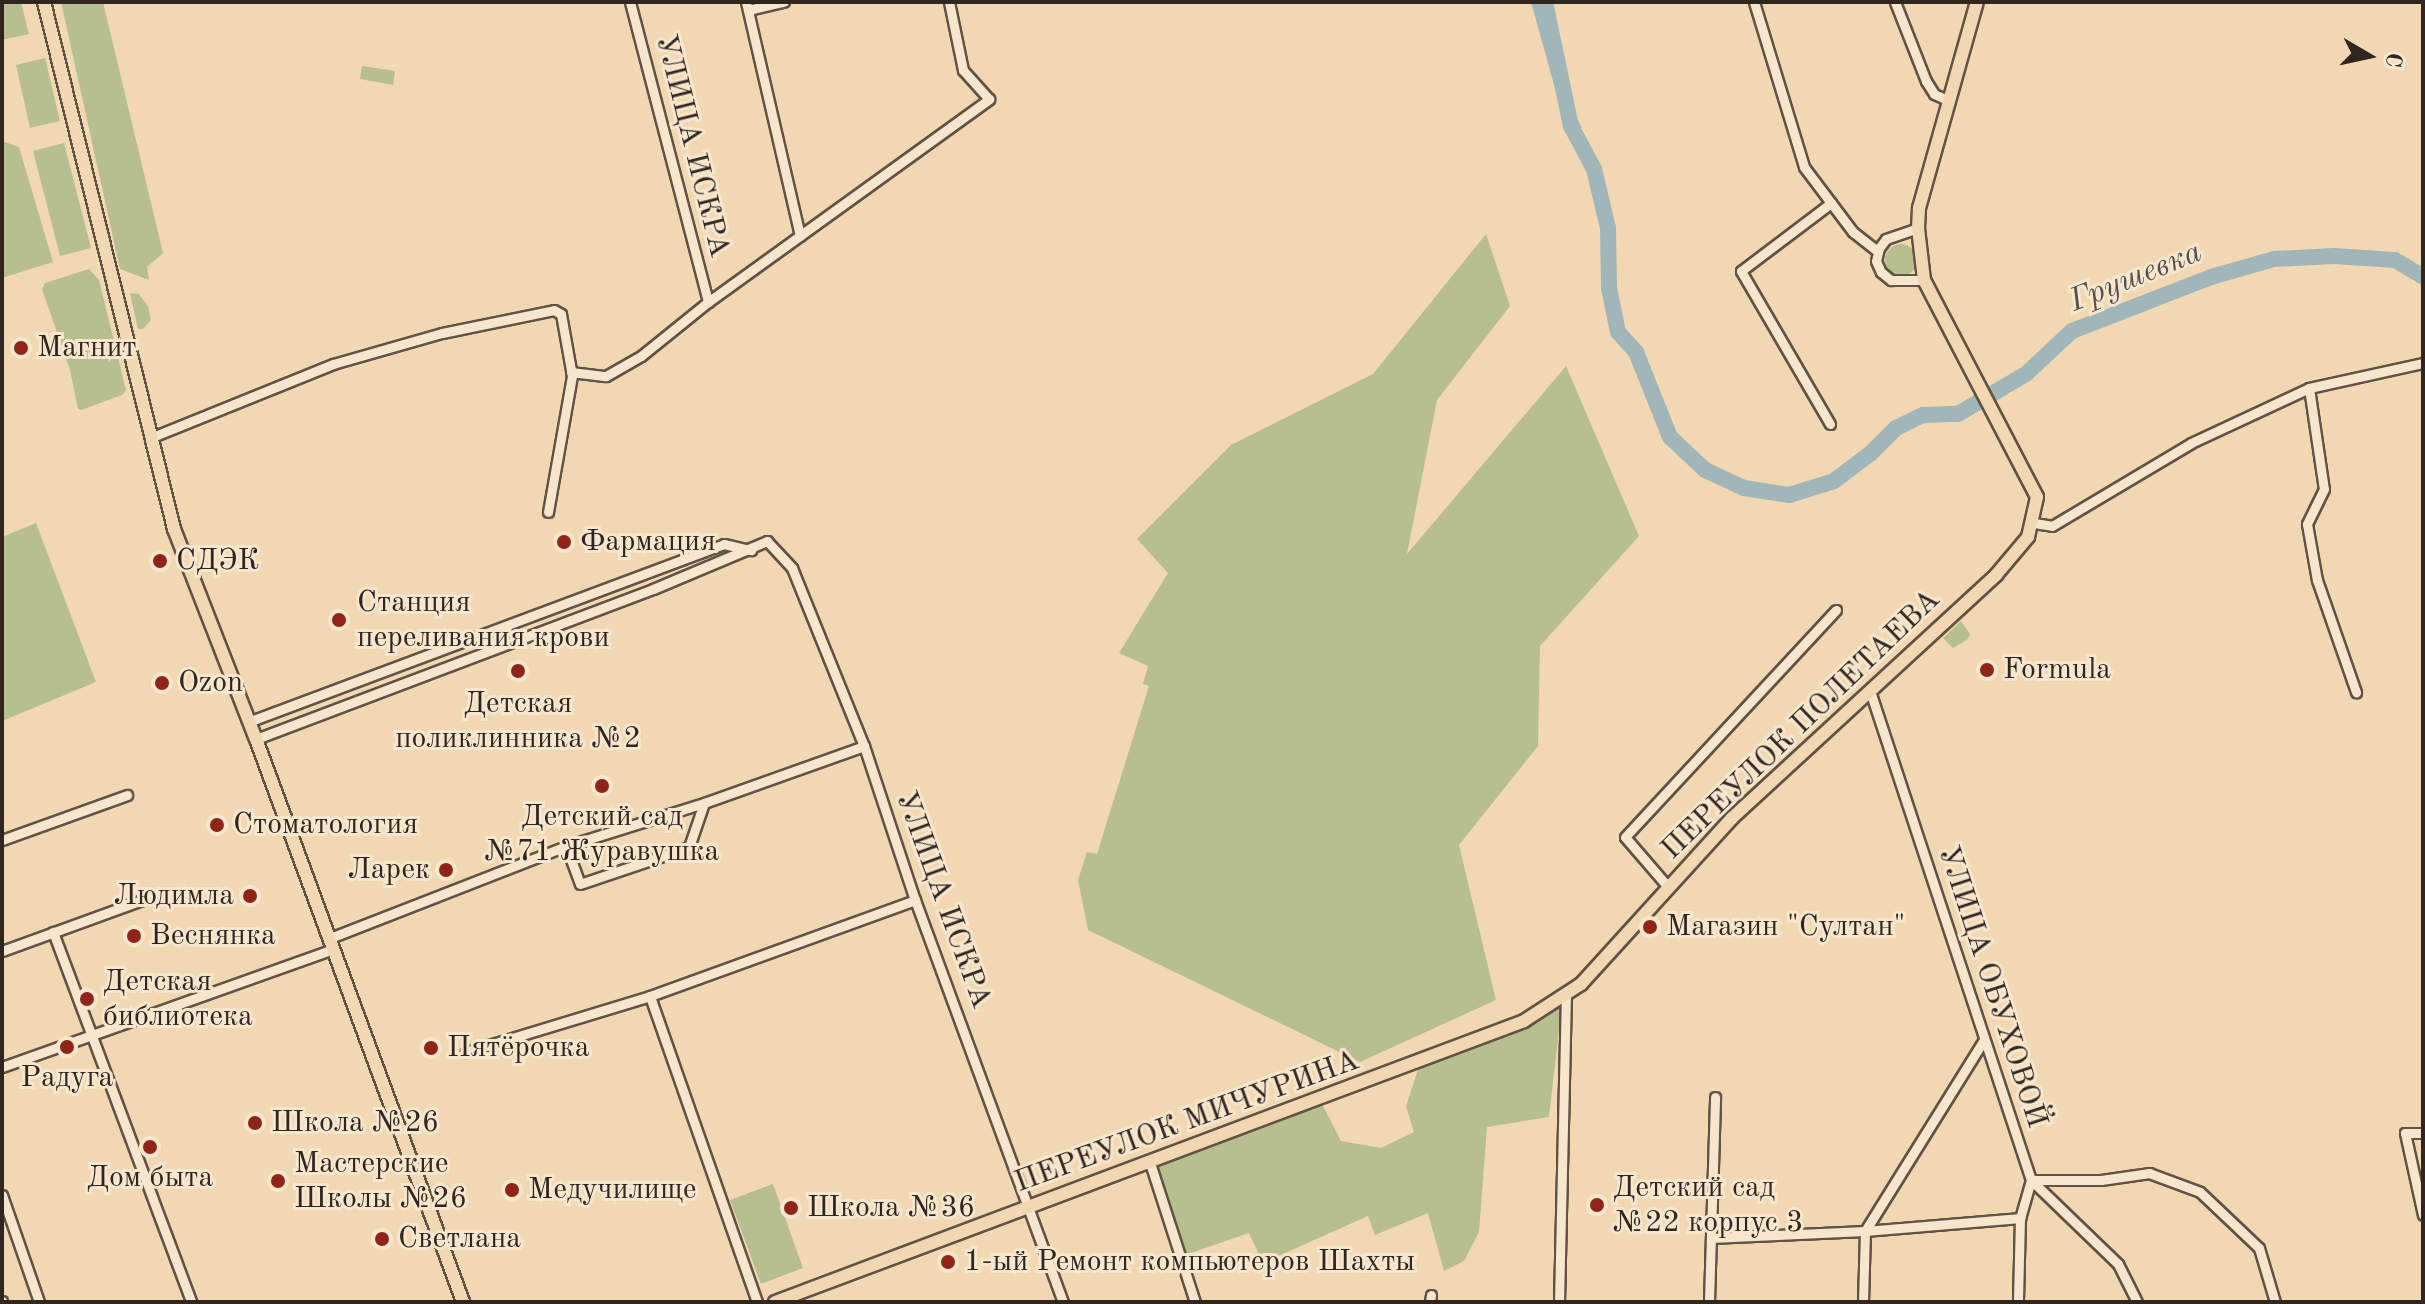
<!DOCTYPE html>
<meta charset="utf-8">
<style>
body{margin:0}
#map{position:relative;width:2425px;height:1304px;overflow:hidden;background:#f1d8b2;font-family:"Old Standard TT",serif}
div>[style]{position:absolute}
.green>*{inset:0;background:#b8bf8e}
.round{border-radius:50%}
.water>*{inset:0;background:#a1b6b8}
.river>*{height:16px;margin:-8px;padding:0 8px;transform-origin:8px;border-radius:8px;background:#a1b6b8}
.roads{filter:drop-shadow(2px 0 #615244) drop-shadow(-2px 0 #615244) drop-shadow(0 2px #615244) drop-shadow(0 -2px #615244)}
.minor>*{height:9px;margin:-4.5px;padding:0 4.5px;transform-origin:4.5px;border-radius:4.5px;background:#f6e6cd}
.major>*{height:12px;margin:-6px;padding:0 6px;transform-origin:6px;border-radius:6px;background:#f1d8b2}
.dots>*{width:22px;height:22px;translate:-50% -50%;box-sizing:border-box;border:4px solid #f6e6cd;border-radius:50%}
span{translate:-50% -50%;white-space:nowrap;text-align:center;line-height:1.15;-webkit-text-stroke:6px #f6e6cd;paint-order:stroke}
.street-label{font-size:30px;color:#312520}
.poi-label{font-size:30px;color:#312520}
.left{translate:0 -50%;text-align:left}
.right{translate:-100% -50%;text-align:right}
.water-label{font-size:32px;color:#53504e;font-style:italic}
.frame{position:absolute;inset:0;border:4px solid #312520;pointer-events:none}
.north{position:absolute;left:2329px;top:16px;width:80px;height:80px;-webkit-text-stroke:6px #f6e6cd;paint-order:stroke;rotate:99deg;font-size:22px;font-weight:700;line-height:32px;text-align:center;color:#312520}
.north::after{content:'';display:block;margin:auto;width:28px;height:36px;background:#312520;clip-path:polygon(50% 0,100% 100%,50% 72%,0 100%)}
</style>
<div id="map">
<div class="green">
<div style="clip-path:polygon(2px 2px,21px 2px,29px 34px,2px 40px)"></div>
<div style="clip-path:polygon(61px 2px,103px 2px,163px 253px,147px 267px,149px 280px,120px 269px)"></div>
<div style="clip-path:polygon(45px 58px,60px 121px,30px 128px,16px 65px)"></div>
<div style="clip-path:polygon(362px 66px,395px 71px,393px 85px,360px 79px)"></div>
<div style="clip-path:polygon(2px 141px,19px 147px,53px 262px,2px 278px)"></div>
<div style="clip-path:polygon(64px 143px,91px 248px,60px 256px,33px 151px)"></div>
<div style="clip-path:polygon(1486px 234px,1510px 306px,1437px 400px,1407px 554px,1566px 366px,1639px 536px,1540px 646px,1538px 746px,1459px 845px,1496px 1000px,1360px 1062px,1088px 930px,1078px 880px,1087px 852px,1097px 854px,1149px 686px,1143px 684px,1148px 666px,1119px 653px,1168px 573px,1137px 539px,1231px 445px,1373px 374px)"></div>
<div class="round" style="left:1885px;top:244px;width:32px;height:32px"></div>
<div style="clip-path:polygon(89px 269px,99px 280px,126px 390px,122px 395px,81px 410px,78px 409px,70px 370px,42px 289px,45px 283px)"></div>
<div style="clip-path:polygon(130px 293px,139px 294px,148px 306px,151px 320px,143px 329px,138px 329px)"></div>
<div style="clip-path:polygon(36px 523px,96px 682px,2px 721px,2px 537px)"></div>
<div style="clip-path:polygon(1961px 621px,1970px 634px,1968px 639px,1953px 648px,1943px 638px)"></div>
<div style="clip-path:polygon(1562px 1004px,1549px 1117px,1487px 1127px,1479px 1232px,1464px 1261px,1444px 1271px,1428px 1213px,1375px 1235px,1368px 1216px,1263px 1263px,1249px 1233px,1185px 1255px,1154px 1165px,1322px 1104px,1341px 1141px,1381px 1148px,1414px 1132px,1406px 1106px,1419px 1067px,1529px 1023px)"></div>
<div style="clip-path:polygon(773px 1184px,803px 1268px,761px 1284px,730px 1200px)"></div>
</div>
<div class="water">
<div style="clip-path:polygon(1531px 2px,1545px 2px,1564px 94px,1582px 128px,1571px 126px,1558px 99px)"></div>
</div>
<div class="river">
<div style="left:1545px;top:2px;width:127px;rotate:78.2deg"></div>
<div style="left:1571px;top:126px;width:49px;rotate:61.9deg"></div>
<div style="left:1594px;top:169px;width:61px;rotate:76.7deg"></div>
<div style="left:1608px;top:228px;width:60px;rotate:89deg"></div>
<div style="left:1609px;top:288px;width:45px;rotate:78.4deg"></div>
<div style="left:1618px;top:332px;width:27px;rotate:48deg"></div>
<div style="left:1636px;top:352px;width:92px;rotate:68.2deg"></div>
<div style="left:1670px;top:437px;width:48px;rotate:43.3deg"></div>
<div style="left:1705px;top:470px;width:43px;rotate:24.8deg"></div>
<div style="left:1744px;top:488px;width:46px;rotate:8.8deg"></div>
<div style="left:1789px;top:495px;width:47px;rotate:-17.3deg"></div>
<div style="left:1834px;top:481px;width:46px;rotate:-37.1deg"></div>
<div style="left:1871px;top:453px;width:35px;rotate:-45deg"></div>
<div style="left:1896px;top:428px;width:30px;rotate:-26deg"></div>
<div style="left:1923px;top:415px;width:35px;rotate:-2deg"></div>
<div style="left:1958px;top:414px;width:79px;rotate:-30.5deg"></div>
<div style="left:2026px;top:374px;width:63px;rotate:-43.1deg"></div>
<div style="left:2072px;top:331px;width:149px;rotate:-21.2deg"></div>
<div style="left:2211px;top:277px;width:66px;rotate:-15.9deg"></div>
<div style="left:2274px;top:259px;width:60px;rotate:-2.9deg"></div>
<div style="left:2334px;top:256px;width:61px;rotate:3.8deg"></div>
<div style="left:2395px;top:260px;width:33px;rotate:31deg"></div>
</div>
<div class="roads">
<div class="minor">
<div style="left:630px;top:2px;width:310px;rotate:75.4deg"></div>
<div style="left:746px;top:2px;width:240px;rotate:77deg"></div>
<div style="left:1754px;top:2px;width:172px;rotate:73.1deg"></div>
<div style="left:1804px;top:167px;width:81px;rotate:53deg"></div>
<div style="left:1853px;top:232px;width:31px;rotate:38deg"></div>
<div style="left:1895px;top:2px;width:85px;rotate:68.6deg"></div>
<div style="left:1926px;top:81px;width:15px;rotate:58deg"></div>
<div style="left:1934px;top:94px;width:17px;rotate:24deg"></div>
<div style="left:748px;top:10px;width:37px;rotate:-13deg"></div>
<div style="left:1918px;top:228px;width:34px;rotate:161deg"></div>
<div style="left:1886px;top:239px;width:11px;rotate:128deg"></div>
<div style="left:1879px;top:248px;width:13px;rotate:103deg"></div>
<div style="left:1876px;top:261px;width:12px;rotate:66deg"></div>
<div style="left:1881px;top:272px;width:13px;rotate:39deg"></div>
<div style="left:1891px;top:280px;width:33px"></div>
<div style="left:571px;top:372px;width:35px;rotate:7deg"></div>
<div style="left:606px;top:376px;width:40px;rotate:-29.7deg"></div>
<div style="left:641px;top:356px;width:86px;rotate:-38.9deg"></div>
<div style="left:708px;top:302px;width:347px;rotate:-35.8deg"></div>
<div style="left:989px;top:99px;width:39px;rotate:-132deg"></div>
<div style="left:963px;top:70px;width:69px;rotate:-101.6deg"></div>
<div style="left:2309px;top:388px;width:102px;rotate:81.6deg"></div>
<div style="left:2324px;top:489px;width:39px;rotate:116deg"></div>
<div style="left:2307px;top:524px;width:57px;rotate:79.9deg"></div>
<div style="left:2317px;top:580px;width:119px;rotate:70.8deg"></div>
<div style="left:1830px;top:424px;width:177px;rotate:-120.2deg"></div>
<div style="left:1741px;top:271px;width:113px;rotate:-37.1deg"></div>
<div style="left:150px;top:438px;width:197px;rotate:-22deg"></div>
<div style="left:333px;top:364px;width:113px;rotate:-15.9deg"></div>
<div style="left:442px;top:333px;width:114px;rotate:-11.6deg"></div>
<div style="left:554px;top:310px;width:8px;rotate:30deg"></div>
<div style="left:561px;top:314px;width:63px;rotate:79.9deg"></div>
<div style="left:572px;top:376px;width:138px;rotate:100deg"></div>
<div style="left:2034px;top:523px;width:18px;rotate:9deg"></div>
<div style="left:2052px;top:526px;width:162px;rotate:-30.8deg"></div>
<div style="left:2191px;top:443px;width:130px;rotate:-25deg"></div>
<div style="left:2309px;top:388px;width:117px;rotate:-12.4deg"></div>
<div style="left:1870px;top:691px;width:515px;rotate:71.78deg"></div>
<div style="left:2031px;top:1180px;width:40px;rotate:106deg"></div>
<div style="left:2020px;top:1218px;width:84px;rotate:91.4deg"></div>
<div style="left:248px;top:722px;width:508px;rotate:-20.5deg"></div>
<div style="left:724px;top:544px;width:28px;rotate:13deg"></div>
<div style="left:256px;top:739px;width:424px;rotate:-20.7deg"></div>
<div style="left:653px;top:589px;width:124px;rotate:-22.8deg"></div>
<div style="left:767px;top:541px;width:37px;rotate:47deg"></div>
<div style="left:792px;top:568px;width:192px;rotate:68deg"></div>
<div style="left:864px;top:746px;width:162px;rotate:71.7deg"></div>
<div style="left:915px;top:900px;width:428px;rotate:69.8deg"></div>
<div style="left:2px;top:840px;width:133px;rotate:-19.8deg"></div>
<div style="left:566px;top:846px;width:145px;rotate:-17.3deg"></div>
<div style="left:1669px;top:888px;width:67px;rotate:-130.8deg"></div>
<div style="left:1625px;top:837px;width:310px;rotate:-47.1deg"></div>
<div style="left:53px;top:932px;width:395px;rotate:69.5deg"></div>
<div style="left:330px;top:938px;width:253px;rotate:-21.3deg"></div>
<div style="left:566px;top:846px;width:40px;rotate:69.8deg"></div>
<div style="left:580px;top:884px;width:115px;rotate:-18.7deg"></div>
<div style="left:689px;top:847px;width:46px;rotate:-71.2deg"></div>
<div style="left:704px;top:803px;width:170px;rotate:-19.6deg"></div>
<div style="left:2px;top:951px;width:158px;rotate:-20deg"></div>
<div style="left:466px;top:1052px;width:192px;rotate:-16.9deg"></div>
<div style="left:2px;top:1067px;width:351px;rotate:-19.6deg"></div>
<div style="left:2423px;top:1133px;width:18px;rotate:180deg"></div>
<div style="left:2405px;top:1133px;width:84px;rotate:77.6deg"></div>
<div style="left:1150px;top:1163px;width:146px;rotate:72.1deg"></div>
<div style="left:2031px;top:1180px;width:70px"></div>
<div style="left:2101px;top:1180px;width:49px;rotate:-8.3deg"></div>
<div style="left:2149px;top:1173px;width:54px;rotate:20.4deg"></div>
<div style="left:2200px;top:1192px;width:81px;rotate:43.5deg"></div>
<div style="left:2259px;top:1248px;width:56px;rotate:73.5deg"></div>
<div style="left:2031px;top:1180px;width:121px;rotate:44deg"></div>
<div style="left:2118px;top:1264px;width:42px;rotate:63.4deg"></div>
<div style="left:2px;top:1195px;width:113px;rotate:70.9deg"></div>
<div style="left:1711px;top:1238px;width:154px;rotate:-2.6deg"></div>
<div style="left:1865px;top:1231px;width:156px;rotate:-4.8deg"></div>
<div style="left:2px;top:1301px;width:1px;rotate:90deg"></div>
<div style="left:757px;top:1302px;width:324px;rotate:-109.3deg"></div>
<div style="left:650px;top:996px;width:282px;rotate:-19.9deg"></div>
<div style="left:1430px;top:1302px;width:7px;rotate:-82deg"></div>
<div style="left:1559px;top:1302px;width:307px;rotate:-88.7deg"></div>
<div style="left:1709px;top:1302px;width:205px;rotate:-88.3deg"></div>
<div style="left:1863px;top:1302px;width:71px;rotate:-88.4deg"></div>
<div style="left:1865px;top:1231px;width:225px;rotate:-58.1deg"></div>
</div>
<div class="major">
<div style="left:44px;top:2px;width:543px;rotate:76.14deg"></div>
<div style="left:174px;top:529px;width:225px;rotate:68.7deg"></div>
<div style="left:256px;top:739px;width:600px;rotate:69.81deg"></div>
<div style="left:775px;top:1302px;width:800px;rotate:-20.56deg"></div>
<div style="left:1524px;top:1021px;width:68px;rotate:-33deg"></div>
<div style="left:1581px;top:984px;width:224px;rotate:-47.7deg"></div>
<div style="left:1732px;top:818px;width:359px;rotate:-42.6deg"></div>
<div style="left:1996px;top:575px;width:50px;rotate:-49.9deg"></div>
<div style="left:2028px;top:537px;width:41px;rotate:-77.3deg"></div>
<div style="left:2037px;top:497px;width:245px;rotate:-117.5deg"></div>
<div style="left:1924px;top:280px;width:52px;rotate:-96.6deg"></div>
<div style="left:1918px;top:228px;width:20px;rotate:-87deg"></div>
<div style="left:1919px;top:208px;width:214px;rotate:-74.3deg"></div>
</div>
</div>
<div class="dots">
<div style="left:21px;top:348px;background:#8f2418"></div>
<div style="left:564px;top:542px;background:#8f2418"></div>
<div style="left:160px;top:561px;background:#8f2418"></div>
<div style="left:339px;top:620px;background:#8f2418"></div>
<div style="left:1987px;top:670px;background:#8f2418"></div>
<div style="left:518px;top:671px;background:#8f2418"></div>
<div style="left:162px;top:683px;background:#8f2418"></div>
<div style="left:602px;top:786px;background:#8f2418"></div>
<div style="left:217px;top:825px;background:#8f2418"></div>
<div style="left:446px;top:870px;background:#8f2418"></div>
<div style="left:250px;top:896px;background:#8f2418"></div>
<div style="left:1650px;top:927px;background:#8f2418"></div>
<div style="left:134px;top:936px;background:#8f2418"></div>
<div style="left:87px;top:999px;background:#8f2418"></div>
<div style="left:67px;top:1047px;background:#8f2418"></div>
<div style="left:431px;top:1048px;background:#8f2418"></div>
<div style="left:255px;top:1123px;background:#8f2418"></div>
<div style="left:150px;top:1147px;background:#8f2418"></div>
<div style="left:278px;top:1181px;background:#8f2418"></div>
<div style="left:512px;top:1190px;background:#8f2418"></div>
<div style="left:1597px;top:1205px;background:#8f2418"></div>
<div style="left:791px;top:1208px;background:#8f2418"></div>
<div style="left:382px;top:1239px;background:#8f2418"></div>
<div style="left:948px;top:1262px;background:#8f2418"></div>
</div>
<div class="street-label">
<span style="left:692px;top:146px;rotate:76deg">УЛИЦА ИСКРА</span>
<span style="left:1801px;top:725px;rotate:-44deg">ПЕРЕУЛОК ПОЛЕТАЕВА</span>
<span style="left:943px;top:900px;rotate:70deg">УЛИЦА ИСКРА</span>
<span style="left:1992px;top:987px;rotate:72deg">УЛИЦА ОБУХОВОЙ</span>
<span style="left:1187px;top:1122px;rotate:-20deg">ПЕРЕУЛОК МИЧУРИНА</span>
</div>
<div class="poi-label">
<span class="left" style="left:37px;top:348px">Магнит</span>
<span class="left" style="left:580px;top:542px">Фармация</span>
<span class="left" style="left:176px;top:561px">СДЭК</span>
<span class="left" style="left:357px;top:620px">Станция<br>переливания крови</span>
<span class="left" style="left:2003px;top:670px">Formula</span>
<span class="left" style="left:178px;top:683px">Ozon</span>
<span style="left:518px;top:721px">Детская<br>поликлинника №2</span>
<span style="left:602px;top:834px">Детский сад<br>№71 Журавушка</span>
<span class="left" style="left:233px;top:825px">Стоматология</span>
<span class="right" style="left:430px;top:870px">Ларек</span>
<span class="right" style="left:234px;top:896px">Людимла</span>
<span class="left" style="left:1666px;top:927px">Магазин "Султан"</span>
<span class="left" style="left:150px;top:936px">Веснянка</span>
<span class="left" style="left:103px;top:999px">Детская<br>библиотека</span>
<span class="left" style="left:447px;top:1048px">Пятёрочка</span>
<span style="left:67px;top:1078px">Радуга</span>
<span class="left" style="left:271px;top:1123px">Школа №26</span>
<span class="left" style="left:294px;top:1181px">Мастерские<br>Школы №26</span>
<span style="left:150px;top:1178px">Дом быта</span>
<span class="left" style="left:1613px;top:1205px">Детский сад<br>№22 корпус 3</span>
<span class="left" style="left:528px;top:1190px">Медучилище</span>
<span class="left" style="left:807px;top:1208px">Школа №36</span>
<span class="left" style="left:398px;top:1239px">Светлана</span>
<span class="left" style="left:964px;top:1262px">1-ый Ремонт компьютеров Шахты</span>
</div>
<div class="water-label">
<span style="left:2136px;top:278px;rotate:-22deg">Грушевка</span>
</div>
<div class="frame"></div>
<div class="north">С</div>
</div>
